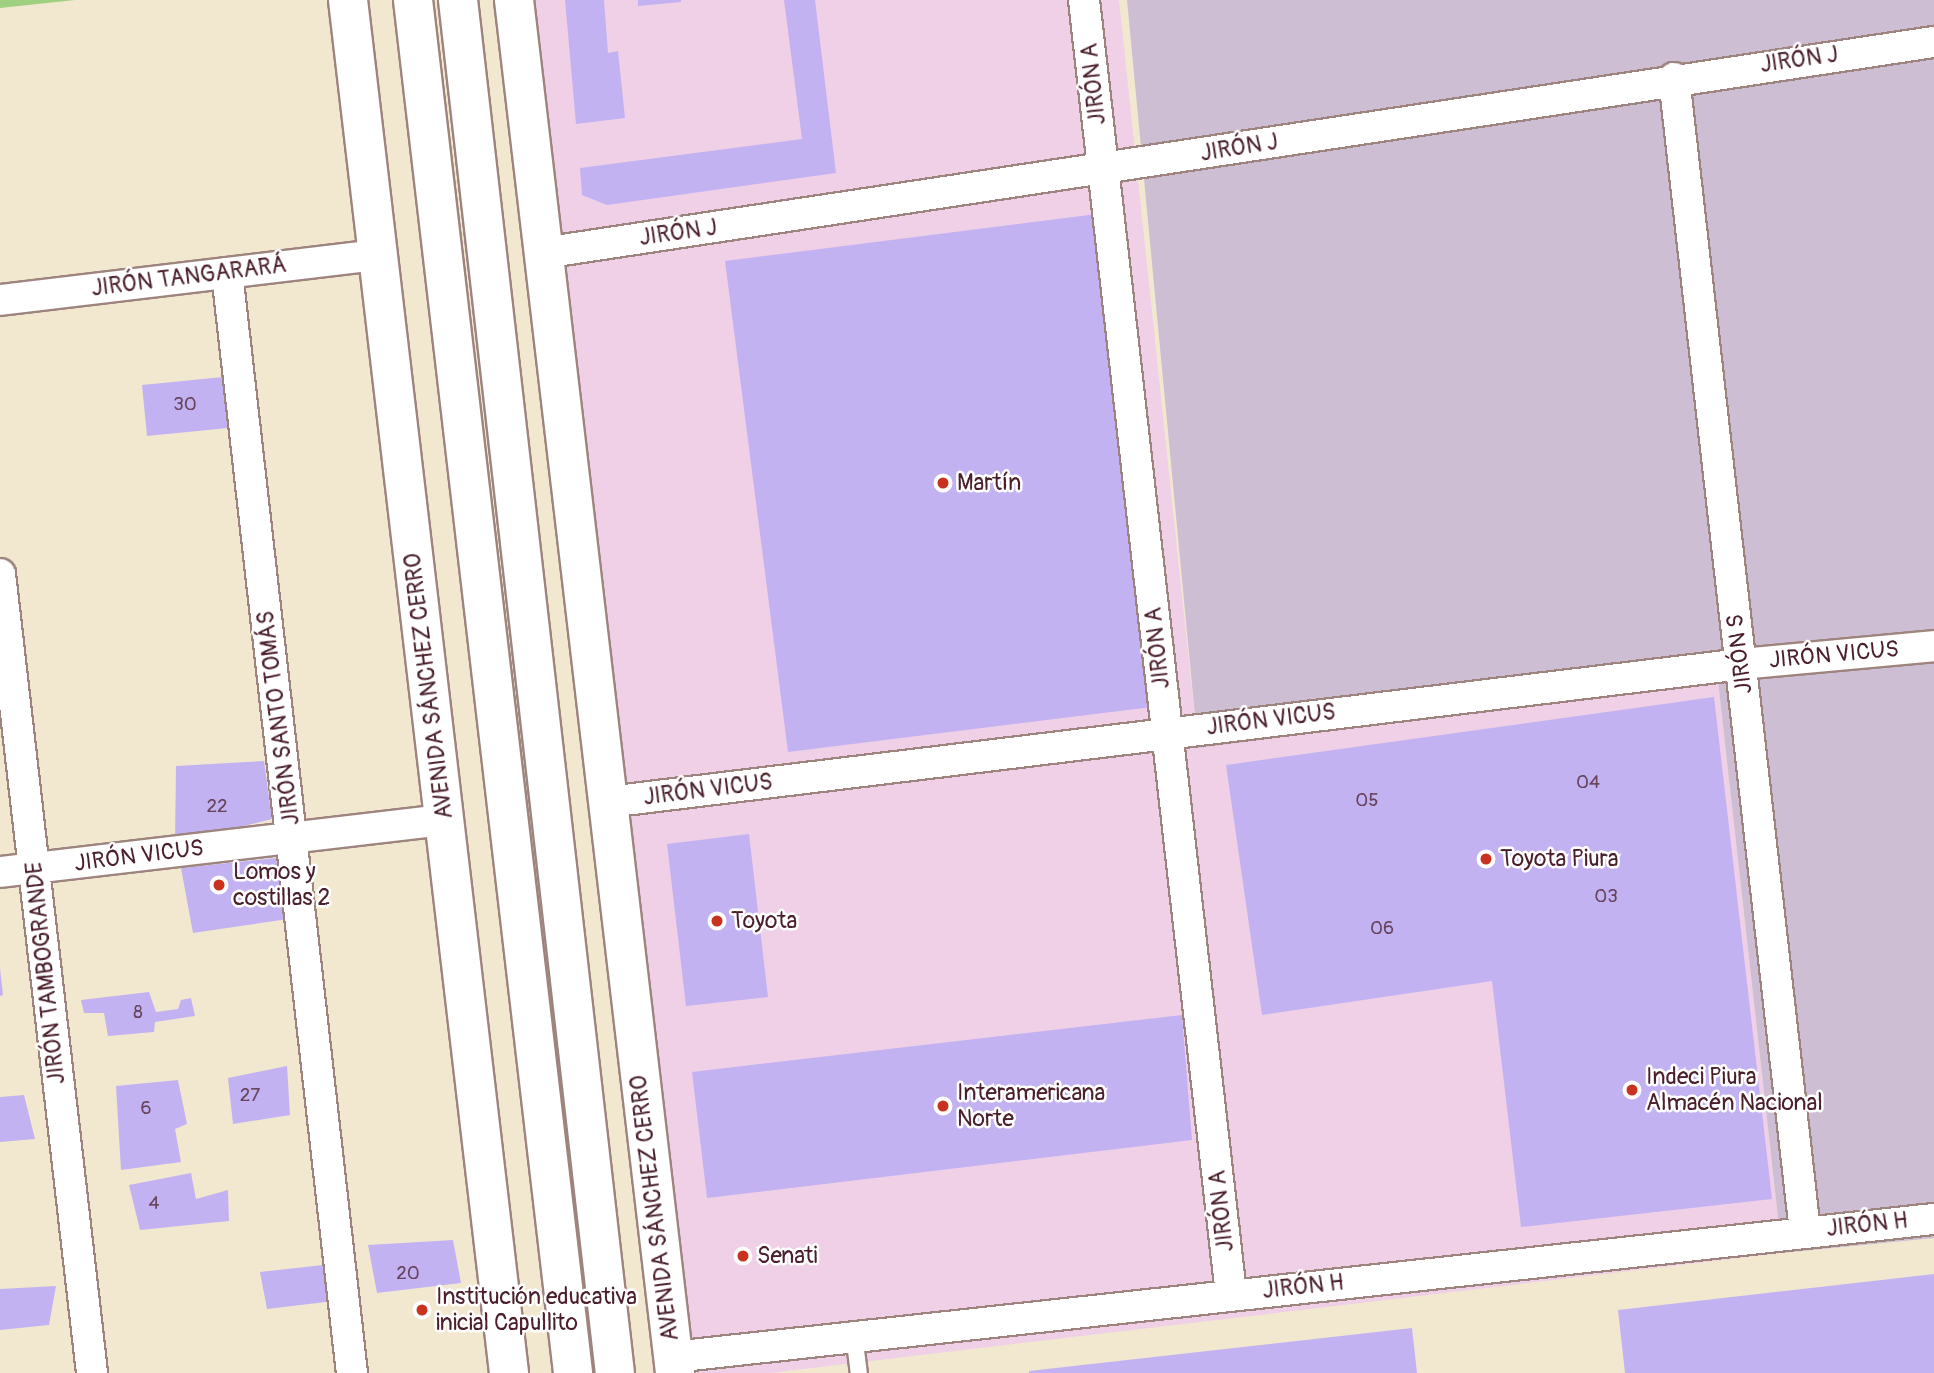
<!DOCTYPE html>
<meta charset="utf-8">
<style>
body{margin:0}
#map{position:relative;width:1934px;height:1373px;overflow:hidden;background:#f2e8d0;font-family:Pangolin,sans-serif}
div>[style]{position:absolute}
.built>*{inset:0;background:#efd0e7}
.industrial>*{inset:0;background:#cdbed3}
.green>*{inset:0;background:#9fd080}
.building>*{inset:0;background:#c3b2f2}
.roads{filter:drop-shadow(2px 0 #9e847e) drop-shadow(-2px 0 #9e847e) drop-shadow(0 2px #9e847e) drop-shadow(0 -2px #9e847e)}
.service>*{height:16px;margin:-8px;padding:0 8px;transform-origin:8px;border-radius:8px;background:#fff}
.minor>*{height:30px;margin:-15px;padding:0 15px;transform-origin:15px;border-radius:15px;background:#fff}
.secondary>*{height:38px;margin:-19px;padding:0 19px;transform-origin:19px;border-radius:19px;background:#fff}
.primary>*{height:38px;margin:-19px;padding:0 19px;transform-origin:19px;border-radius:19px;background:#fff}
.dots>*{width:19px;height:19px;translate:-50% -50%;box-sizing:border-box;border:4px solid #fff;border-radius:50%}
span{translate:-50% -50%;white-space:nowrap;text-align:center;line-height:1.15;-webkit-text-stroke:5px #fff;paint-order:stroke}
.number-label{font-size:19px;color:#68445d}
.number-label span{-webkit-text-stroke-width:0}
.street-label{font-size:23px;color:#4a1f2b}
.poi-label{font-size:23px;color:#4a1f2b}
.left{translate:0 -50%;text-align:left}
</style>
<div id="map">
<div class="built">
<div style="clip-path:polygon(531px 0,1119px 0,1198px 747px,1718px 681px,1782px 1253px,770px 1373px,686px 1373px)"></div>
</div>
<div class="industrial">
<div style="clip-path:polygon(1127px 0,1934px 0,1934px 1238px,1782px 1253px,1718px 681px,1198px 748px)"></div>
</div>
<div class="green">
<div style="clip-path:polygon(0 0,75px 0,0 8px)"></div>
</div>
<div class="building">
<div style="clip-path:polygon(565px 0,604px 0,608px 53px,618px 51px,625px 118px,576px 124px)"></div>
<div style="clip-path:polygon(638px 0,681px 0,681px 2px,638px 6px)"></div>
<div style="clip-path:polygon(784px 0,815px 0,836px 173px,607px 205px,582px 195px,580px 168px,802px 139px)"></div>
<div style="clip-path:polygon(1097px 214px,1160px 706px,788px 752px,725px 261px)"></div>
<div style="clip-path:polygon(223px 377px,228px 428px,147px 436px,142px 385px)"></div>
<div style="clip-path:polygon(1714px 697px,1772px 1199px,1521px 1227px,1492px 981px,1262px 1015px,1226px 765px)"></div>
<div style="clip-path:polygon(264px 761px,272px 819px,175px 843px,176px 766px)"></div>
<div style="clip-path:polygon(749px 834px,768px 997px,686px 1006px,667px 844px)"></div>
<div style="clip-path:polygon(276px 858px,288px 919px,193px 933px,181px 868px)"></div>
<div style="clip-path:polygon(0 968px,3px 995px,0 996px)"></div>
<div style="clip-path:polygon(149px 992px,156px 1012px,178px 1009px,181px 1000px,191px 998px,195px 1016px,155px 1022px,154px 1032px,108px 1036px,104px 1013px,84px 1013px,81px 1000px)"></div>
<div style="clip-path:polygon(1182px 1015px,1192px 1140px,707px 1198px,692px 1072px)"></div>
<div style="clip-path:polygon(287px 1066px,290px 1115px,233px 1124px,228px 1078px)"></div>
<div style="clip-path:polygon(178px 1080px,187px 1124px,175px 1129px,181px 1162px,121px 1170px,116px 1086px)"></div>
<div style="clip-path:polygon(24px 1095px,35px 1139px,0 1142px,0 1097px)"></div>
<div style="clip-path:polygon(191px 1173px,196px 1199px,228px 1190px,229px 1221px,140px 1230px,129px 1185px)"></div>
<div style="clip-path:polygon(453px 1240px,461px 1283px,377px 1293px,368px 1245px)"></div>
<div style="clip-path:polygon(323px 1265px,334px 1301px,267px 1309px,260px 1272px)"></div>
<div style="clip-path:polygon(1934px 1274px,1934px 1373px,1625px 1373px,1618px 1310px)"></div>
<div style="clip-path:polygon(56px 1286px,49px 1325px,0 1330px,0 1289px)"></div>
<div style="clip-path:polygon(1412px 1328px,1417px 1373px,1029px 1373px,1029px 1371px)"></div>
</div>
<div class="roads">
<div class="service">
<div style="left:854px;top:1334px;width:39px;rotate:83deg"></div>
</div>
<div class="minor">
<div style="left:1084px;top:0;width:1303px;rotate:83.52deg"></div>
<div style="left:1674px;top:78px;width:1160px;rotate:83.52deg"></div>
<div style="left:543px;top:253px;width:1407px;rotate:-8.63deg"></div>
<div style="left:227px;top:273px;width:1107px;rotate:83.52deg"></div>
<div style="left:0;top:300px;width:380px;rotate:-6.8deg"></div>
<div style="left:0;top:574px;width:804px;rotate:83.43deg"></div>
<div style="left:608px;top:802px;width:1141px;rotate:-6.94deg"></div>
<div style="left:1741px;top:664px;width:194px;rotate:-5.3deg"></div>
<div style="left:0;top:872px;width:448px;rotate:-6.7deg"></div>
<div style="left:673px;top:1357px;width:1269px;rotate:-6.25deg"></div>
</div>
<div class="secondary">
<div style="left:348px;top:0;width:1382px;rotate:83.31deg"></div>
<div style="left:514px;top:0;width:1382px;rotate:83.31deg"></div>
</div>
<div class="primary">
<div style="left:413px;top:0;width:1382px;rotate:83.35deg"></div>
<div style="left:458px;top:0;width:1382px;rotate:83.48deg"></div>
</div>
</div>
<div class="dots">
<div style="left:943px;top:483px;background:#c8321e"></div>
<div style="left:1486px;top:859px;background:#c8321e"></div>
<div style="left:219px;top:885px;background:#c8321e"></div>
<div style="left:717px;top:921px;background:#c8321e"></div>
<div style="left:1632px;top:1090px;background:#c8321e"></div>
<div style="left:943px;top:1106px;background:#c8321e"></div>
<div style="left:743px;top:1256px;background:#c8321e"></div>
<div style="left:422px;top:1310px;background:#c8321e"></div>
</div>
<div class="number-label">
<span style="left:185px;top:405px">30</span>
<span style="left:1588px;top:783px">04</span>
<span style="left:1367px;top:801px">05</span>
<span style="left:217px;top:807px">22</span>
<span style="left:1606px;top:897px">03</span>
<span style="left:1382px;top:929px">06</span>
<span style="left:138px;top:1013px">8</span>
<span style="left:250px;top:1096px">27</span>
<span style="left:146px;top:1109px">6</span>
<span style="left:154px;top:1204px">4</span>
<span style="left:408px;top:1274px">20</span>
</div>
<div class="street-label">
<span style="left:1799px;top:60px;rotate:-8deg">JIRÓN J</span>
<span style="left:1094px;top:84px;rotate:-96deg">JIRÓN A</span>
<span style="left:1239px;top:148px;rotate:-9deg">JIRÓN J</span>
<span style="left:678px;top:233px;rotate:-8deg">JIRÓN J</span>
<span style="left:189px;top:277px;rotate:-7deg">JIRÓN TANGARARÁ</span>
<span style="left:1158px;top:648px;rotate:-96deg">JIRÓN A</span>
<span style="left:1740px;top:654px;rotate:-97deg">JIRÓN S</span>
<span style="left:1834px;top:655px;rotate:-5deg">JIRÓN VICUS</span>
<span style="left:429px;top:686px;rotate:-97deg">AVENIDA SÁNCHEZ CERRO</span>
<span style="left:279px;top:718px;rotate:-97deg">JIRÓN SANTO TOMÁS</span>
<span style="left:1271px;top:720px;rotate:-7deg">JIRÓN VICUS</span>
<span style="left:708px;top:790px;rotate:-7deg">JIRÓN VICUS</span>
<span style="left:139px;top:856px;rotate:-7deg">JIRÓN VICUS</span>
<span style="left:46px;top:973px;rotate:-96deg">JIRÓN TAMBOGRANDE</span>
<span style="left:655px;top:1208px;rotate:-97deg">AVENIDA SÁNCHEZ CERRO</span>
<span style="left:1222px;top:1211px;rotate:-96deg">JIRÓN A</span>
<span style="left:1867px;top:1225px;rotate:-6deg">JIRÓN H</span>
<span style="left:1303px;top:1287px;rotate:-6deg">JIRÓN H</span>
</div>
<div class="poi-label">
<span class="left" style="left:957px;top:483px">Martín</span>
<span class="left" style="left:1500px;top:859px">Toyota Piura</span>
<span class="left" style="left:233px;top:885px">Lomos y<br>costillas 2</span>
<span class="left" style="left:731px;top:921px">Toyota</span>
<span class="left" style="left:1646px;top:1090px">Indeci Piura<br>Almacén Nacional</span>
<span class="left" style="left:957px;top:1106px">Interamericana<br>Norte</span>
<span class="left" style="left:757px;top:1256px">Senati</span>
<span class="left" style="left:436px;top:1310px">Institución educativa<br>inicial Capullito</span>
</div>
</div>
